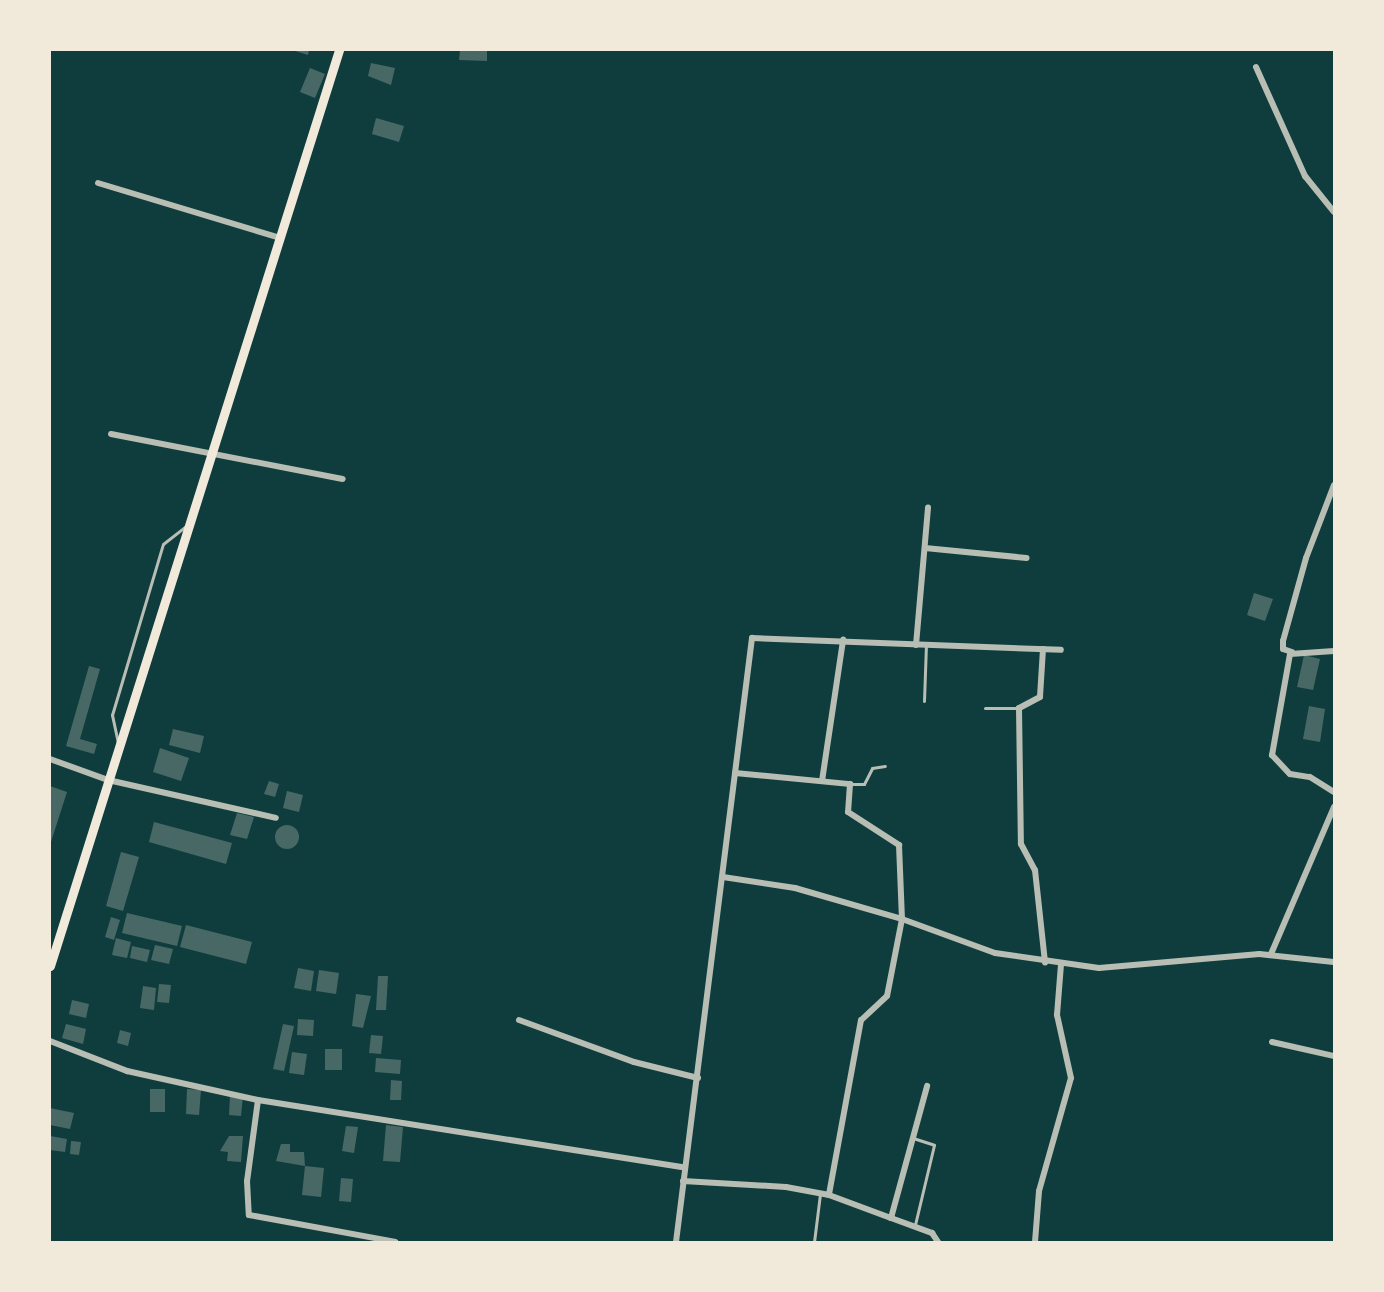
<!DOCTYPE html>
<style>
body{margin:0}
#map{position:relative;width:1384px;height:1292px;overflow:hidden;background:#0f3d3e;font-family:Inter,sans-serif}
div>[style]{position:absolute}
.building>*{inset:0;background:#486865}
.round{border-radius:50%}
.service>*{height:3px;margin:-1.5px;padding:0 1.5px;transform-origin:1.5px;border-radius:1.5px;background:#b8beb3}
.minor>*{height:6px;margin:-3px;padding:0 3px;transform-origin:3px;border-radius:3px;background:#b8beb3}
.secondary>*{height:9px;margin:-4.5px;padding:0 4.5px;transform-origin:4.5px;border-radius:4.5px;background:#f1e9da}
span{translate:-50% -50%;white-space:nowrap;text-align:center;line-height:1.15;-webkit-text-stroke:4.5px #f1e9da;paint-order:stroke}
.frame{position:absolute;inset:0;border:51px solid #f1e9da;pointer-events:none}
</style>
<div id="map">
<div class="building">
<div style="clip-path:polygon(292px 50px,309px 50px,308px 55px)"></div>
<div style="clip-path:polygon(460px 50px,487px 50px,487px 61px,459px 60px)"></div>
<div style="clip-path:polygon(371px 63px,395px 68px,391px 85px,368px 76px)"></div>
<div style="clip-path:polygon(310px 68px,325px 74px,315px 98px,300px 92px)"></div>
<div style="clip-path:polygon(376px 118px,404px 126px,399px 142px,372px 134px)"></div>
<div style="clip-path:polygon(1254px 593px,1273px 599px,1265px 621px,1247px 615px)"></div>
<div style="clip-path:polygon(1304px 655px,1320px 659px,1313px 690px,1297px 687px)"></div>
<div style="clip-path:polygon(89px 666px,100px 669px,80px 739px,97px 744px,94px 754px,66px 746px)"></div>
<div style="clip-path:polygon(1309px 706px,1325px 709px,1320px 742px,1303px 739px)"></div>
<div style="clip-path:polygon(173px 729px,204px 736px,200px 753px,169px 745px)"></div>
<div style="clip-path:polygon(160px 748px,189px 758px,181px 781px,153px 772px)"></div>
<div style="clip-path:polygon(269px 781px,279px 784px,275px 797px,264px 794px)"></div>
<div style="clip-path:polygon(50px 786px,67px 792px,50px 845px)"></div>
<div style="clip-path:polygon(287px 791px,303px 795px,299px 812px,283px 808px)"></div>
<div style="clip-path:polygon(237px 813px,254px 817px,247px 839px,230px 835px)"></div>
<div style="clip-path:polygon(154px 822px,232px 843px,226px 864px,149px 842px)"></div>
<div class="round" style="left:275px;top:825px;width:24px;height:24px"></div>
<div style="clip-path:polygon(121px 852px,139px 857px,123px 911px,106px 906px)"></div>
<div style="clip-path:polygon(127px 913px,182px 926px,177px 946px,122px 933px)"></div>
<div style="clip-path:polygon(111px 917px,120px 920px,114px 940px,105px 937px)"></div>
<div style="clip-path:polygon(186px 925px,252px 942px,246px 964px,180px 947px)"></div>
<div style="clip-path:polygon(116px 938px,131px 942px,127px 958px,112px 955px)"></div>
<div style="clip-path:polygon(155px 945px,173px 949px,169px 964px,151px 960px)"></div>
<div style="clip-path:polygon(132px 946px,150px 950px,147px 962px,130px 958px)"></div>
<div style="clip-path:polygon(298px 968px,314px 971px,311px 991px,294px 988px)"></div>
<div style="clip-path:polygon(319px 970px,339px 973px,336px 994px,316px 991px)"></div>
<div style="clip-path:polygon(378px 976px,388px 976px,386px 1010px,376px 1010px)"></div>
<div style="clip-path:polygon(159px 984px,171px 985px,169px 1003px,157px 1002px)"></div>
<div style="clip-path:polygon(143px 986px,156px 988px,154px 1010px,140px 1008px)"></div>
<div style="clip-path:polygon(356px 994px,371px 996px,363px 1028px,352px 1026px)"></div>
<div style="clip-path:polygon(72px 1000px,89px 1004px,86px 1018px,69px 1014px)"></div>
<div style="clip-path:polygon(298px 1019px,314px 1020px,313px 1036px,297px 1035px)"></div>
<div style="clip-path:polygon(66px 1024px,86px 1029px,83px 1044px,62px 1038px)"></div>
<div style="clip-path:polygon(283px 1024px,294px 1026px,284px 1071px,273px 1069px)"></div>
<div style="clip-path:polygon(120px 1030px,131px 1033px,128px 1046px,117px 1043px)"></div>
<div style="clip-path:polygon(371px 1035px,383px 1036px,381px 1054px,369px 1053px)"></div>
<div style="clip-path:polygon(325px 1049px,342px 1049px,342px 1070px,325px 1070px)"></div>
<div style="clip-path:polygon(292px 1052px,307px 1054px,304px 1075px,289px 1073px)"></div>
<div style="clip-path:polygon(376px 1058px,401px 1060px,400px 1074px,375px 1072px)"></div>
<div style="clip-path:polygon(391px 1080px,402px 1081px,401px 1100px,390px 1100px)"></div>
<div style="clip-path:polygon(150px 1089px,165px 1089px,165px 1112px,150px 1112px)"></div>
<div style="clip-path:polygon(187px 1089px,201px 1090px,199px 1115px,186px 1114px)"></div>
<div style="clip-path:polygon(230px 1096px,243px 1096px,241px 1116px,229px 1115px)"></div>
<div style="clip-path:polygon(50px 1108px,74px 1113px,70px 1129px,50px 1125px)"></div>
<div style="clip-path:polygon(386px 1125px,403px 1127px,400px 1162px,383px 1161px)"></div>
<div style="clip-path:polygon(346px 1126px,358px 1127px,354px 1153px,342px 1151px)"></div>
<div style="clip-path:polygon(50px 1136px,67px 1139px,65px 1152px,50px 1150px)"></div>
<div style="clip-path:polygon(229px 1136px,243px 1136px,241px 1162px,227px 1161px,228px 1152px,220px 1151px)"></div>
<div style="clip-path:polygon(71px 1141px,81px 1142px,79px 1155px,70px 1154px)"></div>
<div style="clip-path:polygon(281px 1144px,290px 1144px,290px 1152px,304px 1152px,305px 1166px,276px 1161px)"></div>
<div style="clip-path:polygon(305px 1166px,324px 1168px,321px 1197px,302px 1195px)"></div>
<div style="clip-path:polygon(341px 1178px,353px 1179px,351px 1202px,339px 1201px)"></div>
</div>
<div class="service">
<div style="left:924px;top:701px;width:56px;rotate:-88deg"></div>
<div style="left:985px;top:708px;width:34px"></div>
<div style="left:118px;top:743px;width:29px;rotate:-102deg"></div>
<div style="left:112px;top:715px;width:178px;rotate:-73.4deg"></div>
<div style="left:163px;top:544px;width:31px;rotate:-38deg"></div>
<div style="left:850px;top:784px;width:14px"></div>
<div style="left:864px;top:784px;width:18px;rotate:-63deg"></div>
<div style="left:872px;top:768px;width:13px;rotate:-9deg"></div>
<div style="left:913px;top:1138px;width:22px;rotate:18deg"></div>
<div style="left:934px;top:1145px;width:82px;rotate:103.4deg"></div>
<div style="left:814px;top:1242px;width:48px;rotate:-82.9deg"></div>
</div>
<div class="minor">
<div style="left:1256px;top:67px;width:120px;rotate:65.8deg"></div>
<div style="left:1305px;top:176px;width:46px;rotate:51.1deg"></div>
<div style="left:98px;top:183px;width:190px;rotate:16.8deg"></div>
<div style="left:111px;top:434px;width:236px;rotate:11deg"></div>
<div style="left:925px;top:548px;width:102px;rotate:5.6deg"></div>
<div style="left:916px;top:645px;width:138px;rotate:-85deg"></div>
<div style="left:1043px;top:649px;width:48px;rotate:93.6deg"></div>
<div style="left:1040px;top:697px;width:24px;rotate:152deg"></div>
<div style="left:1019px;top:708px;width:136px;rotate:89.2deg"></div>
<div style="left:1021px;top:844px;width:30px;rotate:62deg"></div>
<div style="left:1035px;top:870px;width:93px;rotate:83.8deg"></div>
<div style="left:1334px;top:651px;width:44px;rotate:176.1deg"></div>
<div style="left:1290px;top:654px;width:103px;rotate:100.1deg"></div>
<div style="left:1272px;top:755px;width:26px;rotate:47deg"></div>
<div style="left:1290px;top:774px;width:20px;rotate:9deg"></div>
<div style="left:1310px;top:777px;width:28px;rotate:32deg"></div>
<div style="left:1292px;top:652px;width:9px;rotate:-162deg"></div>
<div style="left:1283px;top:649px;width:8px;rotate:-90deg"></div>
<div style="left:1283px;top:641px;width:86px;rotate:-74.5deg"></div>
<div style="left:1306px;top:558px;width:78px;rotate:-69deg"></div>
<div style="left:50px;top:759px;width:62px;rotate:19.9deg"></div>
<div style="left:108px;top:780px;width:172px;rotate:12.7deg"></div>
<div style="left:735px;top:773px;width:116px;rotate:5.5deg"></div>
<div style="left:850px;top:784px;width:28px;rotate:94deg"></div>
<div style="left:848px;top:812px;width:61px;rotate:32.9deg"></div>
<div style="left:899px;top:845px;width:74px;rotate:87.7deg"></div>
<div style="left:902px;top:919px;width:99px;rotate:20.1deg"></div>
<div style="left:995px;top:953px;width:105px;rotate:8.2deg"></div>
<div style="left:1099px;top:968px;width:161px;rotate:-5deg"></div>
<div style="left:1259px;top:954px;width:75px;rotate:6.1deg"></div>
<div style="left:822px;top:781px;width:143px;rotate:-81.5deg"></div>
<div style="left:723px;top:877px;width:73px;rotate:8.7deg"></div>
<div style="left:795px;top:888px;width:111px;rotate:16.2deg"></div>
<div style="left:902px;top:919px;width:78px;rotate:101deg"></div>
<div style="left:887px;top:996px;width:35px;rotate:137deg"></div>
<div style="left:861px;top:1020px;width:178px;rotate:100.4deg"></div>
<div style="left:1271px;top:954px;width:160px;rotate:-66.8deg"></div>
<div style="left:519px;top:1020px;width:122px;rotate:20.1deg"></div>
<div style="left:634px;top:1062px;width:66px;rotate:14deg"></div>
<div style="left:50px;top:1041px;width:83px;rotate:21.3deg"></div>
<div style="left:127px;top:1071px;width:134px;rotate:12.5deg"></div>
<div style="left:258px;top:1100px;width:82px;rotate:97.7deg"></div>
<div style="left:247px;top:1181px;width:34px;rotate:87deg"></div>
<div style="left:249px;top:1215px;width:149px;rotate:10.4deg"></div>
<div style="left:1272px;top:1042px;width:64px;rotate:12.7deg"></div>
<div style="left:258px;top:1100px;width:432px;rotate:9deg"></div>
<div style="left:683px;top:1181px;width:103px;rotate:3.3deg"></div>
<div style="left:786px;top:1187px;width:44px;rotate:10.5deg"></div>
<div style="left:829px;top:1195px;width:66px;rotate:20.4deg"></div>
<div style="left:891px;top:1218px;width:137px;rotate:-74.7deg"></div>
<div style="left:891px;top:1218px;width:44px;rotate:20.1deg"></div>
<div style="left:932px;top:1233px;width:11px;rotate:56deg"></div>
<div style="left:676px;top:1242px;width:609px;rotate:-82.83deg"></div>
<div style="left:752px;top:638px;width:309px;rotate:2.2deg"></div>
<div style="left:1035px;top:1242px;width:51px;rotate:-85.5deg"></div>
<div style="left:1039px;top:1191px;width:117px;rotate:-74.2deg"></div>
<div style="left:1071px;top:1078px;width:65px;rotate:-102.5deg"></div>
<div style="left:1057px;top:1015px;width:51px;rotate:-85.5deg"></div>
</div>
<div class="secondary">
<div style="left:50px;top:966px;width:961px;rotate:-72.49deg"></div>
</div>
<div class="frame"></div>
</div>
